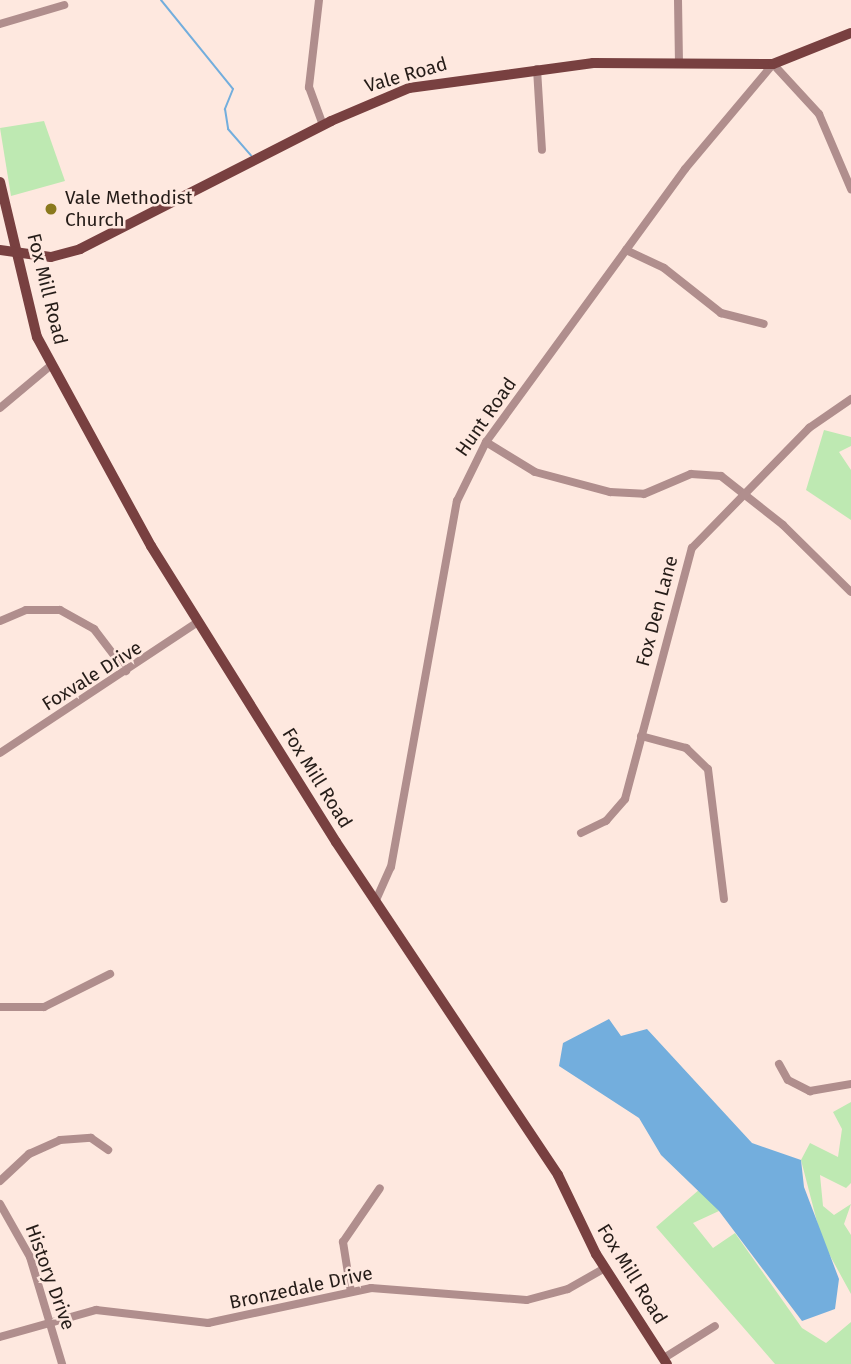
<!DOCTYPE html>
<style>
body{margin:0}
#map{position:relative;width:851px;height:1364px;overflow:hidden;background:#fee8df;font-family:"Fira Sans",sans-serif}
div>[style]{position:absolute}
.green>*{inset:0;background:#bee9b2}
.water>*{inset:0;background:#73aedd}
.stream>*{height:2px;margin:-1px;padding:0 1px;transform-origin:1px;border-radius:1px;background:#73aedd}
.minor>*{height:8px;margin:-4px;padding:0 4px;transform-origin:4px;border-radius:4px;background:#b08e8d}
.major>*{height:10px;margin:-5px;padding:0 5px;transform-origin:5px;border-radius:5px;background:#784040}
.dots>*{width:19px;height:19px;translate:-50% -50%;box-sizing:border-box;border:4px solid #fee8df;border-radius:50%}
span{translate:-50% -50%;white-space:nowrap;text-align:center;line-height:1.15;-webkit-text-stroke:5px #fee8df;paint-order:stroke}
.street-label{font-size:19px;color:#251c18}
.poi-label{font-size:19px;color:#251c18}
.left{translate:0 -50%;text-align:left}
</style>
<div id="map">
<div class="green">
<div style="clip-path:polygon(44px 121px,65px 181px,11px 196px,0 128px)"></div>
<div style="clip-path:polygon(824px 430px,851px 437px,851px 446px,839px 452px,851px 470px,851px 520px,806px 490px)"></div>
<div style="clip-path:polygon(851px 1102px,851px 1183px,846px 1188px,820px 1175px,823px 1206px,834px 1215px,851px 1204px,844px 1224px,851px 1235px,851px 1294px,822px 1241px,801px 1160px,810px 1143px,838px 1157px,842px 1129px,833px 1112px)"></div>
<div style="clip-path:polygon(700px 1189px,719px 1211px,693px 1223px,713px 1248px,735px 1233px,802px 1328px,826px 1343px,851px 1322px,851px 1364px,775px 1364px,656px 1227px)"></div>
</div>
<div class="water">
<div style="clip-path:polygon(609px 1019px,621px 1036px,647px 1029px,752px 1143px,801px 1160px,804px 1187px,839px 1279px,835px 1309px,802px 1321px,719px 1211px,661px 1155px,639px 1118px,559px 1066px,563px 1043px)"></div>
</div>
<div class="stream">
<div style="left:161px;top:0;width:114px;rotate:51deg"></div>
<div style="left:233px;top:89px;width:22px;rotate:112deg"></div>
<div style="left:225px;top:109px;width:20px;rotate:81deg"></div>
<div style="left:228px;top:129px;width:35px;rotate:49deg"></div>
</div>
<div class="minor">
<div style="left:319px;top:0;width:88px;rotate:96.6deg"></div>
<div style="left:309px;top:87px;width:40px;rotate:69.8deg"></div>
<div style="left:678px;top:0;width:61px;rotate:89.1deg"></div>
<div style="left:0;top:24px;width:67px;rotate:-16.5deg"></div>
<div style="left:537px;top:69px;width:81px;rotate:86.5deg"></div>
<div style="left:626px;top:250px;width:42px;rotate:25.3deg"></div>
<div style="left:664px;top:268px;width:73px;rotate:38.3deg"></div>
<div style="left:721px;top:313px;width:44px;rotate:14.3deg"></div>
<div style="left:0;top:408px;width:65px;rotate:-40deg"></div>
<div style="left:486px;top:442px;width:57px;rotate:31.5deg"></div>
<div style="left:535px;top:472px;width:78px;rotate:14.9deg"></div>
<div style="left:610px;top:492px;width:34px;rotate:3deg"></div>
<div style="left:644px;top:494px;width:51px;rotate:-23.1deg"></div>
<div style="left:691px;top:474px;width:30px;rotate:4deg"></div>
<div style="left:721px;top:476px;width:79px;rotate:38.3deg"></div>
<div style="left:783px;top:525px;width:95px;rotate:44.6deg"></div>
<div style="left:0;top:621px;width:28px;rotate:-23deg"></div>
<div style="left:26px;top:610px;width:34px"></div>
<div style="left:60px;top:610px;width:39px;rotate:29deg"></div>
<div style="left:94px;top:629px;width:53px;rotate:52.7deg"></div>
<div style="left:641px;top:736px;width:47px;rotate:14.9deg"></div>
<div style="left:686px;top:748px;width:30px;rotate:44deg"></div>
<div style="left:708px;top:769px;width:131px;rotate:83deg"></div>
<div style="left:0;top:753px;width:237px;rotate:-33.5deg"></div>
<div style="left:581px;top:833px;width:28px;rotate:-26deg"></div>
<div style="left:606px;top:821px;width:29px;rotate:-49deg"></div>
<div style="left:625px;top:799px;width:260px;rotate:-75.1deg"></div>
<div style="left:692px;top:548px;width:168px;rotate:-45.7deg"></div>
<div style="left:809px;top:428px;width:51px;rotate:-34.6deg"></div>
<div style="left:376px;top:900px;width:36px;rotate:-66deg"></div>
<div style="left:391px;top:867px;width:372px;rotate:-79.8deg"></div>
<div style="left:457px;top:501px;width:66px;rotate:-63.8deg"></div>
<div style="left:486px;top:442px;width:338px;rotate:-53.9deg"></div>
<div style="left:685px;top:169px;width:137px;rotate:-50deg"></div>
<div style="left:773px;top:64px;width:68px;rotate:47.4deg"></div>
<div style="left:819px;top:114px;width:82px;rotate:66.9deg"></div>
<div style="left:0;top:1007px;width:44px"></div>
<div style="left:44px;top:1007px;width:74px;rotate:-26.6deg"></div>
<div style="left:779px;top:1064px;width:18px;rotate:61deg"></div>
<div style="left:788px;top:1080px;width:25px;rotate:27deg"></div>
<div style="left:810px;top:1091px;width:42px;rotate:-9.7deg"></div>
<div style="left:0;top:1181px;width:40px;rotate:-43deg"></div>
<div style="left:29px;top:1154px;width:34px;rotate:-24deg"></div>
<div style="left:60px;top:1140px;width:31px;rotate:-4deg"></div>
<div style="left:91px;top:1138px;width:21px;rotate:35deg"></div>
<div style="left:0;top:1204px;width:61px;rotate:60.5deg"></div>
<div style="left:30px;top:1257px;width:112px;rotate:73.3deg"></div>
<div style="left:351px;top:1292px;width:51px;rotate:-99.1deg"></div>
<div style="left:343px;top:1242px;width:65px;rotate:-55.6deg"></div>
<div style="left:0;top:1337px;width:100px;rotate:-15.7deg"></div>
<div style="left:96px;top:1310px;width:113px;rotate:6.6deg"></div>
<div style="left:208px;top:1323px;width:167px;rotate:-12.1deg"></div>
<div style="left:371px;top:1288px;width:156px;rotate:4.4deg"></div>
<div style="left:527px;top:1300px;width:42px;rotate:-15deg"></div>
<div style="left:568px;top:1289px;width:43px;rotate:-29.6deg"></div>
<div style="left:664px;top:1358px;width:60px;rotate:-32.1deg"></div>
</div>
<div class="major">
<div style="left:0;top:182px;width:159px;rotate:76.6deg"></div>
<div style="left:37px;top:337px;width:238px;rotate:61.4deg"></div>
<div style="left:151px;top:546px;width:349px;rotate:58deg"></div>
<div style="left:336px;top:842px;width:400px;rotate:56.3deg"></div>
<div style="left:558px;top:1175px;width:88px;rotate:64.3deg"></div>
<div style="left:596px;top:1254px;width:131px;rotate:57.2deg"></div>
<div style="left:0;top:250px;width:51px;rotate:7.8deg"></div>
<div style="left:51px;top:257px;width:30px;rotate:-15deg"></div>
<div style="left:80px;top:249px;width:282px;rotate:-27deg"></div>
<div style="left:331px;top:121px;width:85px;rotate:-22.9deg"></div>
<div style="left:409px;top:88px;width:186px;rotate:-7.7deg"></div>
<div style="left:593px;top:63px;width:180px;rotate:0.3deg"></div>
<div style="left:773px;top:64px;width:84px;rotate:-21.7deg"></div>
</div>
<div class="dots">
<div style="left:51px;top:209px;background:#8a791d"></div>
</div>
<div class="street-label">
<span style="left:406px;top:75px;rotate:-16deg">Vale Road</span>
<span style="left:47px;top:289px;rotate:76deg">Fox Mill Road</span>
<span style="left:486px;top:417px;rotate:-55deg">Hunt Road</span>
<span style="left:657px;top:611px;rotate:-75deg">Fox Den Lane</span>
<span style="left:92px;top:676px;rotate:-32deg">Foxvale Drive</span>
<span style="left:317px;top:778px;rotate:58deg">Fox Mill Road</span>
<span style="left:632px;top:1274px;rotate:58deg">Fox Mill Road</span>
<span style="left:50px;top:1277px;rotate:70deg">History Drive</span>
<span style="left:301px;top:1288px;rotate:-12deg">Bronzedale Drive</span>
</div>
<div class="poi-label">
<span class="left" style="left:65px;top:209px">Vale Methodist<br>Church</span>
</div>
</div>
